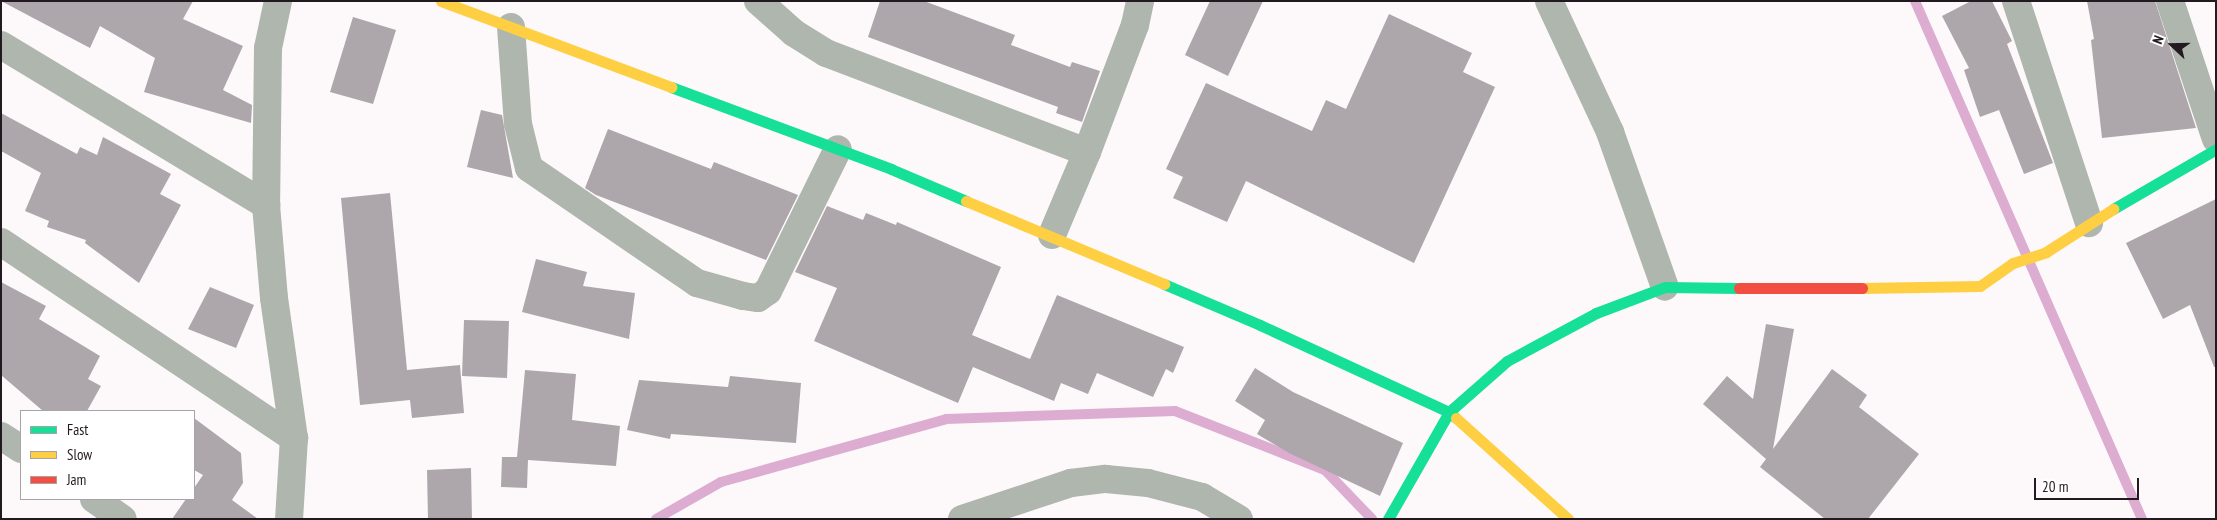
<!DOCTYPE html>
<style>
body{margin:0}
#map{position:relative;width:2217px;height:520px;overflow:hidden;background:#fdf9fb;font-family:"PT Sans Narrow",sans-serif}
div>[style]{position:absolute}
.stream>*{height:10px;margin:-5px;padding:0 5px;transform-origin:5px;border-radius:5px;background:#ddadd1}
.building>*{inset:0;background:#ada6ab}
.street>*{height:28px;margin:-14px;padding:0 14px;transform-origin:14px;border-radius:14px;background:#afb6ae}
.fast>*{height:11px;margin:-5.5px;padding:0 5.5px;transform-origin:5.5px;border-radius:5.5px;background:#16e098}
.slow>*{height:11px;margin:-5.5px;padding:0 5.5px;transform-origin:5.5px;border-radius:5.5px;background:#ffcf43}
.jam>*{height:11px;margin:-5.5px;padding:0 5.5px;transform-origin:5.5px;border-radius:5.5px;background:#f24e42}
span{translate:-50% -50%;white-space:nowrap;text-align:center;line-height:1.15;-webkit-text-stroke:5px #fff;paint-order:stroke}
.frame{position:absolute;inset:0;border:2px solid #231920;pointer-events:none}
.legend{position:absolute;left:20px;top:410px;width:175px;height:90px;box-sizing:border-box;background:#fff;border:1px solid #a7a3a6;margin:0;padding:6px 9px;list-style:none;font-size:15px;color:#231920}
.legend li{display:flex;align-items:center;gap:10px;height:25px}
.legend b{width:25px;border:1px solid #a7a3a6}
.north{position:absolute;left:2147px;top:20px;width:50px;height:50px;-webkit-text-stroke:4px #fff;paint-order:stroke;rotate:291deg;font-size:14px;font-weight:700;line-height:20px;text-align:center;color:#231920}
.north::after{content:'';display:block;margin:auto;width:18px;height:22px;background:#231920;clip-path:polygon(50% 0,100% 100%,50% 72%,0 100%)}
.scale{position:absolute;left:2034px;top:478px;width:105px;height:22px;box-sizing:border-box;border:2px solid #231920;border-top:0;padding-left:6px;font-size:15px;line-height:18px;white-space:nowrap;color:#231920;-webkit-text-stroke:4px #fff;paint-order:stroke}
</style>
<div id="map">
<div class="stream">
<div style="left:1915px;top:1px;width:566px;rotate:66.34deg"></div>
<div style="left:656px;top:519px;width:75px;rotate:-29.6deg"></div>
<div style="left:721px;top:482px;width:234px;rotate:-15.6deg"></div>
<div style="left:946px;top:419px;width:229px;rotate:-2deg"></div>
<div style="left:1175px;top:411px;width:161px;rotate:21.5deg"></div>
<div style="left:1325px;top:470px;width:68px;rotate:46.2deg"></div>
</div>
<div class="building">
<div style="clip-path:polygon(1px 1px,193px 1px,183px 19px,243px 46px,223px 90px,252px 105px,251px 123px,144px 92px,155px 58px,100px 26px,90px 48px)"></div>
<div style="clip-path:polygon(880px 1px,924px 1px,1015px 35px,1011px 45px,1070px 67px,1072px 62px,1100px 71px,1082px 122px,1056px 113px,1058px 107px,868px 37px)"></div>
<div style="clip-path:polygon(1210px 1px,1263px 1px,1228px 76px,1185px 55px)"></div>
<div style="clip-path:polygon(1971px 1px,1992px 1px,2012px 41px,2007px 44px,2053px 163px,2024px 174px,1999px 110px,1980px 117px,1964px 70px,1969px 68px,1942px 16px)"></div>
<div style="clip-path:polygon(2087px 1px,2155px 1px,2196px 128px,2102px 138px,2091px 40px,2094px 39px)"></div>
<div style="clip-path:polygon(1389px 14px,1472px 53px,1463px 72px,1495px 87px,1414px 263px,1246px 181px,1227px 222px,1173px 198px,1183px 177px,1166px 169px,1206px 83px,1312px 131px,1326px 100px,1346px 109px)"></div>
<div style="clip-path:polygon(353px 17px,396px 30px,373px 104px,330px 92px)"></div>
<div style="clip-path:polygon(481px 110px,502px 115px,513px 178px,467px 167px)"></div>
<div style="clip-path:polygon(1px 113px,77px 154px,80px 147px,97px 155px,103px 137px,171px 174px,160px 194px,181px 205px,139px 283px,85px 243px,86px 240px,47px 227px,49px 221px,25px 211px,41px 173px,1px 151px)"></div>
<div style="clip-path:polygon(608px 129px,711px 169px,714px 162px,798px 195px,766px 260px,596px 195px,585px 188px)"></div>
<div style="clip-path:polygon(390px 193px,407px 370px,460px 365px,464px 413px,412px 418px,410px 400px,360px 405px,341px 198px)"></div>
<div style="clip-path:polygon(2216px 199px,2216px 367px,2214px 367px,2190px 305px,2163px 319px,2126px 243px)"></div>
<div style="clip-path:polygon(827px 206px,863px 220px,866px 213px,896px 225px,897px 222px,1001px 267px,972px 335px,1030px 359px,1057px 295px,1184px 347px,1173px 373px,1166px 369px,1153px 397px,1097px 373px,1088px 394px,1061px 383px,1054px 401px,973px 367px,958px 403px,814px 341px,837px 288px,795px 272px)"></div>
<div style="clip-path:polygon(536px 259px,587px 272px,583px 286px,635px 293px,629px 339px,522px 312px)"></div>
<div style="clip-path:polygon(1px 282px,46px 306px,39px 319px,100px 356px,88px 379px,101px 386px,87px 411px,43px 411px,1px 375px)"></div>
<div style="clip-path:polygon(210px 287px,254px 305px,236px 348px,188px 329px)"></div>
<div style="clip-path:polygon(464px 320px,509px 321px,507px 378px,462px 376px)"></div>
<div style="clip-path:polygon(1766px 324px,1794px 329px,1773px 449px,1832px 369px,1867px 395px,1859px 407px,1919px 454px,1868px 519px,1825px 519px,1760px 467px,1766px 459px,1703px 404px,1727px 376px,1753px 399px)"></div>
<div style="clip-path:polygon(1255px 368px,1293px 392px,1403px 443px,1380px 496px,1289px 453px,1257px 434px,1265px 420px,1235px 401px)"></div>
<div style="clip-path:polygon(525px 370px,576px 374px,572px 420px,620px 426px,616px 466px,528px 460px,527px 488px,501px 487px,502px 457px,517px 457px)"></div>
<div style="clip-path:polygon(730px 376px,801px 383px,796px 443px,671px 434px,670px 439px,627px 430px,639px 380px,728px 387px)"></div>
<div style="clip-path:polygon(194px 418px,241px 453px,243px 483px,232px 500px,258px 519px,172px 519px,186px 499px,194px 499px,194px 488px,203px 475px,194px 470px)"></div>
<div style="clip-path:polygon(471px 468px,472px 519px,428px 519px,427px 470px)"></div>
</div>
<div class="street">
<div style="left:278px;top:1px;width:48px;rotate:102deg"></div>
<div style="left:268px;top:48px;width:157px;rotate:90.7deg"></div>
<div style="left:266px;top:205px;width:93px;rotate:85.1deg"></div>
<div style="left:274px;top:298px;width:141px;rotate:81.9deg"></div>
<div style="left:294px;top:438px;width:81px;rotate:93.5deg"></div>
<div style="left:758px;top:1px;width:48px;rotate:41.6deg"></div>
<div style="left:794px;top:33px;width:38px;rotate:32deg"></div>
<div style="left:826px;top:53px;width:279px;rotate:20.8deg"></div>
<div style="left:1549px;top:1px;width:145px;rotate:65deg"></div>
<div style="left:1610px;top:132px;width:164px;rotate:70.5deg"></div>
<div style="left:2016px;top:1px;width:234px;rotate:71.8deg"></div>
<div style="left:2170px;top:1px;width:145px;rotate:71.6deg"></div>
<div style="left:511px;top:27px;width:97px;rotate:85.9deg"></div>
<div style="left:518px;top:124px;width:45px;rotate:76deg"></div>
<div style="left:529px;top:168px;width:204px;rotate:34.4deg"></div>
<div style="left:697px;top:283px;width:48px;rotate:15.8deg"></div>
<div style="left:743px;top:296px;width:15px;rotate:8deg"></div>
<div style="left:758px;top:298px;width:12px;rotate:-35deg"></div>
<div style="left:768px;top:291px;width:158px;rotate:-63.8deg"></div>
<div style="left:1px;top:45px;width:310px;rotate:31.1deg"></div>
<div style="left:1052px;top:235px;width:90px;rotate:-67.1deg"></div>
<div style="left:1087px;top:152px;width:136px;rotate:-69.3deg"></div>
<div style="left:1135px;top:25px;width:25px;rotate:-78deg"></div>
<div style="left:1px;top:242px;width:353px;rotate:33.8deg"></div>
<div style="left:1px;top:436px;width:24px;rotate:33deg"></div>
<div style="left:94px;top:499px;width:35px;rotate:35deg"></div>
<div style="left:962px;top:519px;width:115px;rotate:-18.3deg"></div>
<div style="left:1071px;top:483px;width:35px;rotate:-7deg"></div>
<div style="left:1106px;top:479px;width:42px;rotate:5.4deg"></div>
<div style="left:1148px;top:483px;width:56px;rotate:14.5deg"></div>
<div style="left:1202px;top:497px;width:43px;rotate:30.7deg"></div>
</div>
<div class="fast">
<div style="left:671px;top:87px;width:235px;rotate:20.4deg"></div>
<div style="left:891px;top:169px;width:82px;rotate:23.1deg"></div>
<div style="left:2113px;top:209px;width:119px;rotate:-30.2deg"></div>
<div style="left:1164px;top:284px;width:104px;rotate:23.1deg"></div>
<div style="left:1260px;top:325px;width:208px;rotate:24.7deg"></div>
<div style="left:1449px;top:412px;width:9px;rotate:41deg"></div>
<div style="left:1388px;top:519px;width:123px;rotate:-60.3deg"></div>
<div style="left:1449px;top:412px;width:77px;rotate:-41.3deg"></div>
<div style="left:1507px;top:361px;width:101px;rotate:-28.3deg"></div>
<div style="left:1596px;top:313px;width:74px;rotate:-20.6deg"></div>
<div style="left:1665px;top:287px;width:74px;rotate:0.8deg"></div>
</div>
<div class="slow">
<div style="left:441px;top:1px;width:246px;rotate:20.5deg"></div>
<div style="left:966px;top:201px;width:215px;rotate:22.7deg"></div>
<div style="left:1862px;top:288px;width:118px;rotate:-1deg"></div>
<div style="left:1980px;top:286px;width:40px;rotate:-34.9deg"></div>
<div style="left:2013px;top:263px;width:35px;rotate:-18deg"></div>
<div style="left:2046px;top:252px;width:80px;rotate:-32.7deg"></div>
<div style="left:1456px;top:418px;width:151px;rotate:42deg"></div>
</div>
<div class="jam">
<div style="left:1739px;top:288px;width:123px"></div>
</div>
<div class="frame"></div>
<ul class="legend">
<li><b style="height:6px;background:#16e098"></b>Fast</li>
<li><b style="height:6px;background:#ffcf43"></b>Slow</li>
<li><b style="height:6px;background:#f24e42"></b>Jam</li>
</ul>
<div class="north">N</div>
<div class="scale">20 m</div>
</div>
